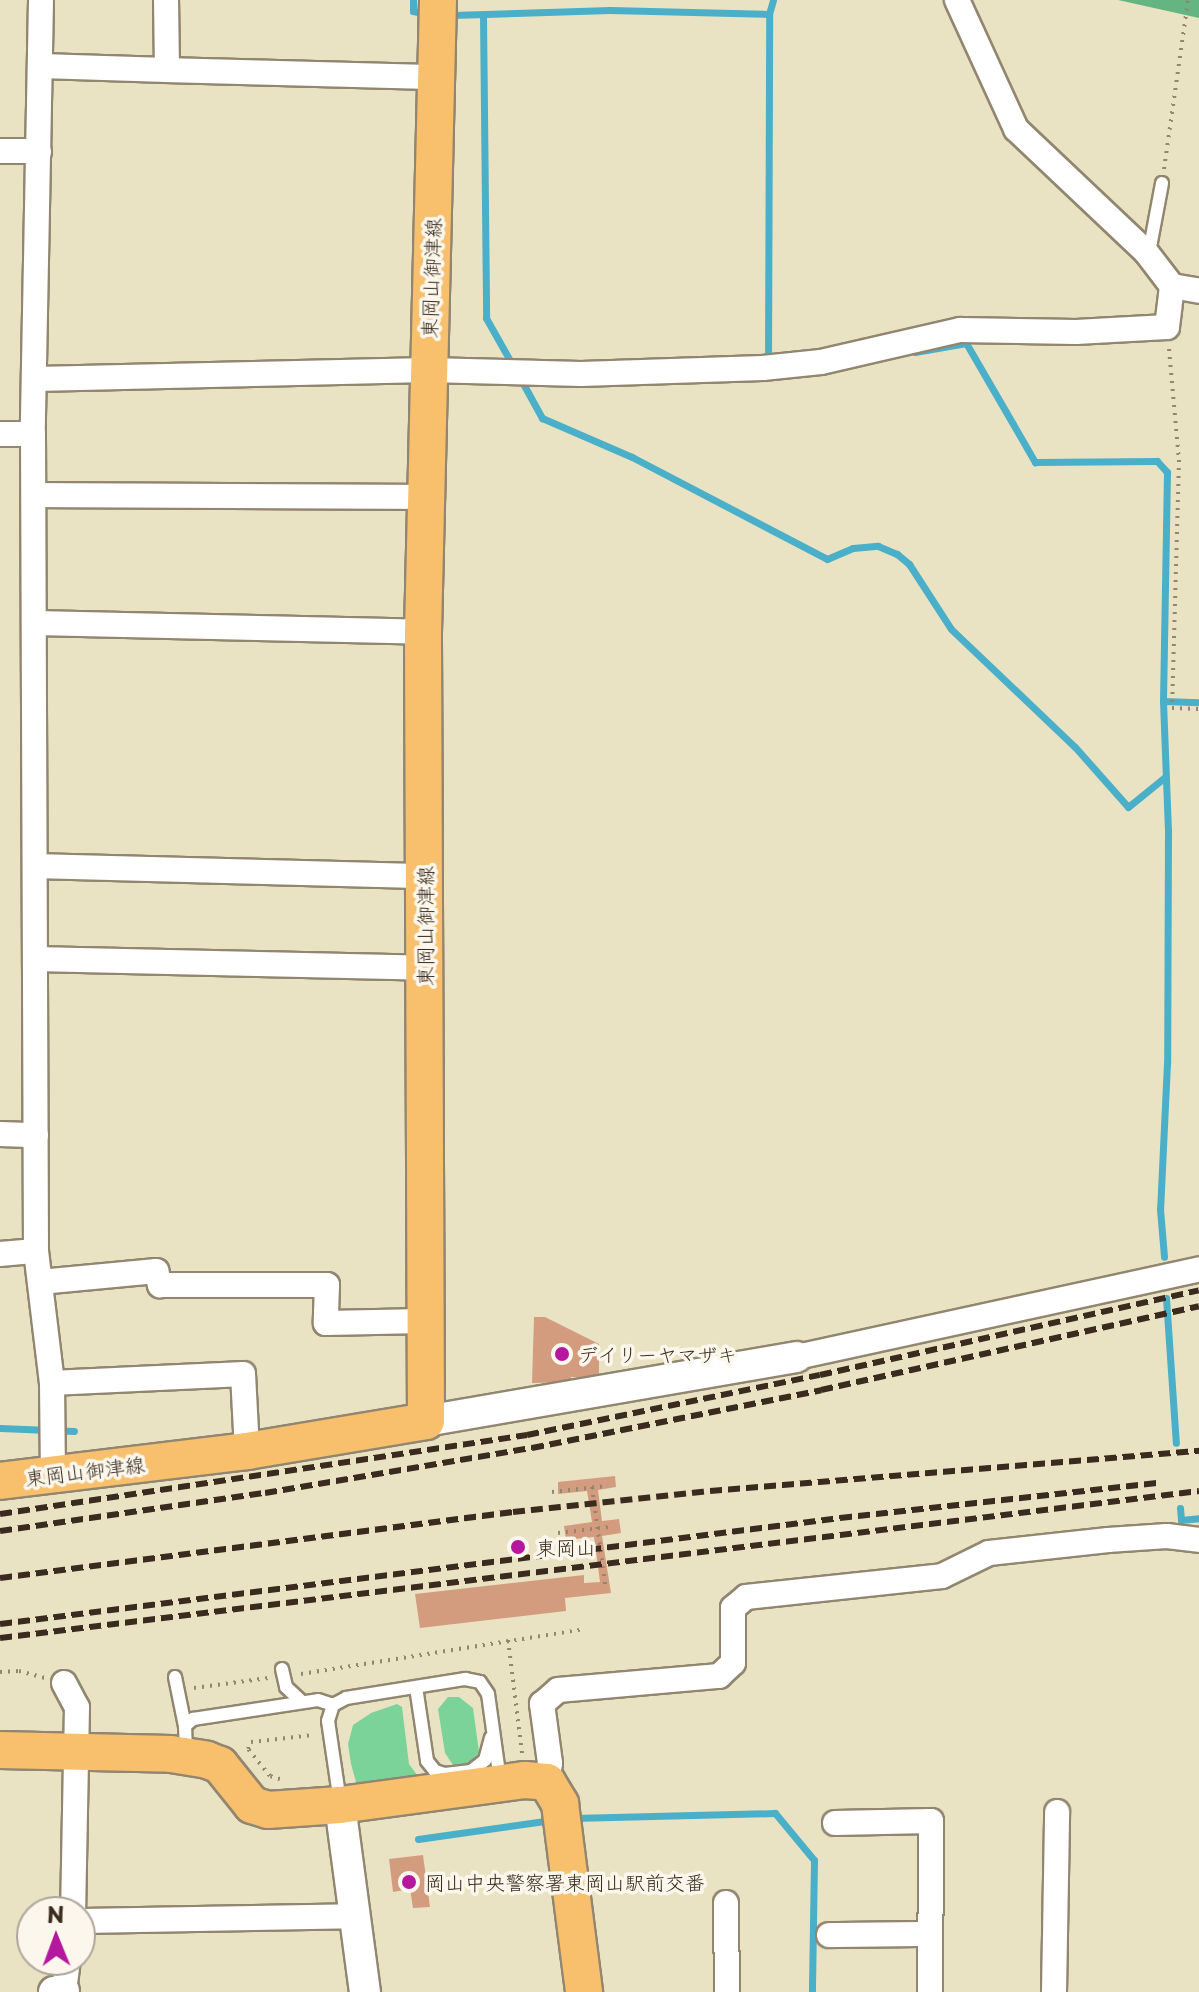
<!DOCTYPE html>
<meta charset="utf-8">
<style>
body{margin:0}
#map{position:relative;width:1199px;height:1992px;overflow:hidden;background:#eae3c3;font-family:"Playpen Sans","Klee One",sans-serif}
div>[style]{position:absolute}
.green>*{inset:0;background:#7bd399}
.forest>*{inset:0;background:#64b581}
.stream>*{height:7px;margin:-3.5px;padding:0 3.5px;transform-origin:3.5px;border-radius:3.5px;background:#4aafc9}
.building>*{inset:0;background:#d49c7f}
.path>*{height:4px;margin-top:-2px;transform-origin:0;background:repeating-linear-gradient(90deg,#928670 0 2px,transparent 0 8px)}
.roads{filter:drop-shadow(2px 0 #928670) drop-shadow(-2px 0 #928670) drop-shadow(0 2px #928670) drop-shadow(0 -2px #928670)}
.service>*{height:12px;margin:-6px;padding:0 6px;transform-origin:6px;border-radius:6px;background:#fff}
.minor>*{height:24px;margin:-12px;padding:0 12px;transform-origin:12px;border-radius:12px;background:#fff}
.tertiary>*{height:30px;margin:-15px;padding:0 15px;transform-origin:15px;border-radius:15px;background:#fff}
.primary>*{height:36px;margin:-18px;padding:0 18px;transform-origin:18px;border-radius:18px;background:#f8bf6c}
.rail>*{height:6px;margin-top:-3px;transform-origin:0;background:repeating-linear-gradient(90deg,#3b2a1e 0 12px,transparent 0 18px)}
.dots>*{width:22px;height:22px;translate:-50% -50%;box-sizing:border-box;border:4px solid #fbf7ec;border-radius:50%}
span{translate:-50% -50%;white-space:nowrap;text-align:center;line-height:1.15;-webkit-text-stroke:7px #fbf7ec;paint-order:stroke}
.street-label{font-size:20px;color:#3b2a1e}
.poi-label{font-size:20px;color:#3b2a1e}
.left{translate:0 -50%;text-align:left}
.north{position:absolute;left:16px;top:1896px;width:80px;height:80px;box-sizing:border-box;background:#fbf7ec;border:2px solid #aea59a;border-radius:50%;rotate:359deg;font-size:22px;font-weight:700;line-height:32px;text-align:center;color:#3b2a1e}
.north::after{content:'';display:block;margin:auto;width:28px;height:36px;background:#b5179e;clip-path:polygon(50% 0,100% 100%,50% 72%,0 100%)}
</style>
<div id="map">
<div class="green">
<div style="clip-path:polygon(448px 1697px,459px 1697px,473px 1708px,479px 1752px,471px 1763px,462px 1766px,453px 1765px,445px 1753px,438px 1709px)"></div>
<div style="clip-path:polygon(397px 1704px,402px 1707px,409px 1764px,420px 1779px,365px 1790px,356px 1782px,351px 1764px,348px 1744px,353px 1725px,371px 1713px)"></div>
</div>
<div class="forest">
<div style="clip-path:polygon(1118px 0,1199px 0,1199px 18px)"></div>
</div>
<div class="stream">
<div style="left:413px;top:0;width:11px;rotate:90deg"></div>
<div style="left:413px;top:11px;width:4px;rotate:14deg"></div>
<div style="left:452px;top:15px;width:158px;rotate:-1.8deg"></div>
<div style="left:610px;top:10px;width:159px;rotate:1.4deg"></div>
<div style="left:483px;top:15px;width:303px;rotate:89.4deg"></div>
<div style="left:486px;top:318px;width:55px;rotate:60.6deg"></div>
<div style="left:915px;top:352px;width:52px;rotate:-10deg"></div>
<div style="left:966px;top:343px;width:138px;rotate:59.9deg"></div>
<div style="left:1035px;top:462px;width:122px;rotate:-0.5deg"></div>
<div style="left:1157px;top:461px;width:15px;rotate:48deg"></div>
<div style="left:1167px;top:472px;width:229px;rotate:91deg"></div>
<div style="left:1163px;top:701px;width:128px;rotate:87.8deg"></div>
<div style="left:1168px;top:829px;width:234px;rotate:90.2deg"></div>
<div style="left:1167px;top:1063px;width:146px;rotate:92.7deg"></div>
<div style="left:1160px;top:1209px;width:48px;rotate:85.2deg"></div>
<div style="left:768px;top:365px;width:351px;rotate:-89.8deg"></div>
<div style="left:769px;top:14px;width:15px;rotate:-74deg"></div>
<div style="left:520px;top:378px;width:46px;rotate:61.2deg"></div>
<div style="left:542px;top:418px;width:98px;rotate:23.4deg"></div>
<div style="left:632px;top:457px;width:220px;rotate:27.6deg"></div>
<div style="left:827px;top:559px;width:28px;rotate:-23deg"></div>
<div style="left:853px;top:548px;width:25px;rotate:-5deg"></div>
<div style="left:878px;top:546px;width:21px;rotate:23deg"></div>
<div style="left:897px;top:554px;width:16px;rotate:40deg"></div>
<div style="left:909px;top:564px;width:77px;rotate:57.1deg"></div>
<div style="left:951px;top:629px;width:171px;rotate:43.6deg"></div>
<div style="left:1075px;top:747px;width:80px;rotate:48.5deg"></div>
<div style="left:1128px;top:807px;width:48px;rotate:-39deg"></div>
<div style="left:1163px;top:701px;width:36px;rotate:2deg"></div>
<div style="left:1166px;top:1298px;width:145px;rotate:86.1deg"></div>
<div style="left:0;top:1428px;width:74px;rotate:2.3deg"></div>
<div style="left:1180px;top:1508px;width:12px;rotate:85deg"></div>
<div style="left:1181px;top:1520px;width:18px;rotate:-6deg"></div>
<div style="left:573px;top:1818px;width:202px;rotate:-1.4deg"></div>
<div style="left:775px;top:1813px;width:61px;rotate:50.3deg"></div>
<div style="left:814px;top:1860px;width:132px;rotate:90.9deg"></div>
<div style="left:418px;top:1839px;width:128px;rotate:-8.1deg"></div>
</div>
<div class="building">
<div style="clip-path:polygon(534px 1317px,545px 1317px,599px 1344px,599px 1379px,571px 1377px,571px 1382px,532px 1383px)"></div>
<div style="clip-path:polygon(615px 1476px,616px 1487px,598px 1490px,602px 1521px,619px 1519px,621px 1533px,602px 1536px,611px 1593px,565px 1598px,566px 1611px,420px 1628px,415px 1594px,584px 1575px,584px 1583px,600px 1582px,594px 1537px,566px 1540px,564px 1526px,592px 1522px,587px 1491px,558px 1494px,558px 1482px)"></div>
<div style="clip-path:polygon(423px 1855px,430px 1907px,413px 1908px,410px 1889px,393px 1892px,389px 1859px)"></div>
</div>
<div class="path">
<div style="left:1164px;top:169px;width:171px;rotate:-81.9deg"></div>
<div style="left:1169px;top:349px;width:111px;rotate:84.9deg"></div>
<div style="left:1179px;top:460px;width:248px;rotate:91.6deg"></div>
<div style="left:1172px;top:708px;width:27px;rotate:2deg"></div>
<div style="left:592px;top:1487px;width:104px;rotate:82.3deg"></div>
<div style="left:552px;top:1492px;width:54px;rotate:-6.3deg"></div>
<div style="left:558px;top:1533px;width:51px;rotate:-6.7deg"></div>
<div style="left:508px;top:1640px;width:114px;rotate:82.9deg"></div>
<div style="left:0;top:1672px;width:19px;rotate:-3deg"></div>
<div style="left:19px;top:1671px;width:27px;rotate:15deg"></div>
<div style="left:301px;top:1674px;width:287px;rotate:-9deg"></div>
<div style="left:194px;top:1688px;width:75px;rotate:-7.7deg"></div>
<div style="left:280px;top:1779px;width:10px;rotate:-163deg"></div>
<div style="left:270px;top:1776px;width:35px;rotate:-129deg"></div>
<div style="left:248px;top:1749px;width:8px;rotate:-67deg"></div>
<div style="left:251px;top:1742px;width:62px;rotate:-6.4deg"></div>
</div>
<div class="roads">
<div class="service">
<div style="left:1146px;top:252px;width:11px;rotate:-63deg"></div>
<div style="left:1151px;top:242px;width:60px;rotate:-79.4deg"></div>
<div style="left:282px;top:1669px;width:18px;rotate:77deg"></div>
<div style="left:286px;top:1687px;width:22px;rotate:43deg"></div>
<div style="left:175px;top:1677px;width:50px;rotate:78.5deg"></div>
<div style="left:416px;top:1687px;width:75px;rotate:81.5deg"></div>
<div style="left:427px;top:1761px;width:13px;rotate:51deg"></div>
<div style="left:435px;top:1771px;width:10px;rotate:17deg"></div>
<div style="left:445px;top:1774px;width:26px;rotate:-7deg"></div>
<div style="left:471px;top:1771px;width:18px;rotate:-38deg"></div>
<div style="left:485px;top:1760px;width:23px;rotate:-75deg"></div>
<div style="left:186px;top:1753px;width:27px;rotate:-92deg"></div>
<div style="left:185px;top:1726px;width:11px;rotate:-41deg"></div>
<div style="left:193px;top:1719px;width:126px;rotate:-8.6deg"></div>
<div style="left:318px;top:1700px;width:16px;rotate:18deg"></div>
<div style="left:340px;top:1802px;width:82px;rotate:-98.4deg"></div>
<div style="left:328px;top:1721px;width:17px;rotate:-73deg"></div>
<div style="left:333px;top:1705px;width:15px;rotate:-28deg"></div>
<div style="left:346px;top:1698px;width:121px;rotate:-9.1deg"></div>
<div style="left:465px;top:1679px;width:15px;rotate:11deg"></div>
<div style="left:480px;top:1682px;width:14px;rotate:56deg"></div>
<div style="left:488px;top:1694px;width:87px;rotate:82.1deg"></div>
</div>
<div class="minor">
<div style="left:41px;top:0;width:434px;rotate:91.1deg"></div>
<div style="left:33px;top:434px;width:817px;rotate:89.79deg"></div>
<div style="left:36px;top:1251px;width:133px;rotate:83.1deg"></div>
<div style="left:52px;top:1383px;width:91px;rotate:89.4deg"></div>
<div style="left:957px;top:0;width:142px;rotate:65.4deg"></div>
<div style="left:1016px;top:129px;width:179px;rotate:43.4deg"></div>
<div style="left:1146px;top:252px;width:43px;rotate:52.6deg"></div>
<div style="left:1172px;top:286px;width:27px;rotate:10deg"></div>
<div style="left:41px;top:66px;width:126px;rotate:1.8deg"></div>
<div style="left:167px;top:70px;width:70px;rotate:-90.8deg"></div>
<div style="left:167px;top:70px;width:270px;rotate:1.5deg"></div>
<div style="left:0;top:151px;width:39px;rotate:1deg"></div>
<div style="left:36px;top:379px;width:392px;rotate:-1.3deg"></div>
<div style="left:428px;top:370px;width:153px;rotate:1.5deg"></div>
<div style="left:581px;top:374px;width:182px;rotate:-1.9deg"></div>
<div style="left:763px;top:368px;width:58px;rotate:-5.9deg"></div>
<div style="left:821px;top:362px;width:143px;rotate:-13deg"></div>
<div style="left:960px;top:330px;width:116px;rotate:1deg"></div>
<div style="left:1076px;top:332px;width:91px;rotate:-3.1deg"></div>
<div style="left:1167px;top:327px;width:41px;rotate:-83deg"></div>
<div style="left:0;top:434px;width:33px"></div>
<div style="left:35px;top:495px;width:390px;rotate:0.3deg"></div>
<div style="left:36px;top:623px;width:387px;rotate:1.3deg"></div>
<div style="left:36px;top:866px;width:389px;rotate:1.5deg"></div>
<div style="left:35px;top:959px;width:390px;rotate:1.3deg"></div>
<div style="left:0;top:1134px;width:36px;rotate:2deg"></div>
<div style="left:0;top:1254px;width:36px;rotate:-5deg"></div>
<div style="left:40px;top:1282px;width:117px;rotate:-5.4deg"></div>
<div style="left:156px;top:1271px;width:15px;rotate:74deg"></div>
<div style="left:160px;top:1285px;width:167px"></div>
<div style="left:327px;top:1285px;width:38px;rotate:92deg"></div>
<div style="left:326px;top:1323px;width:98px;rotate:-1.2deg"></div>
<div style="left:797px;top:1357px;width:412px;rotate:-12.3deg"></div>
<div style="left:52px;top:1383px;width:191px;rotate:-2.7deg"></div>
<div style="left:243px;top:1374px;width:77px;rotate:87deg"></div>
<div style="left:64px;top:1683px;width:27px;rotate:62deg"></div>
<div style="left:77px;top:1707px;width:205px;rotate:91.1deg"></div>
<div style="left:547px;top:1782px;width:19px;rotate:-81deg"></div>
<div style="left:550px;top:1763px;width:60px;rotate:-97.7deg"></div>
<div style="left:542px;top:1704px;width:21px;rotate:-41deg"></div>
<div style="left:558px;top:1690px;width:162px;rotate:-5deg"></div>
<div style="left:719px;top:1676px;width:19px;rotate:-43deg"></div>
<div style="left:733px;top:1663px;width:55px;rotate:-90deg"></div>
<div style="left:733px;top:1608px;width:17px;rotate:-40deg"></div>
<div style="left:746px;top:1597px;width:197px;rotate:-6.1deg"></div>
<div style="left:942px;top:1576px;width:52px;rotate:-26.1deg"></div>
<div style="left:989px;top:1553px;width:120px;rotate:-6.2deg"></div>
<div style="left:1108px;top:1540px;width:59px;rotate:-3.9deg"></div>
<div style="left:1167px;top:1536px;width:32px;rotate:7deg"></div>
<div style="left:835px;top:1823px;width:96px;rotate:-1.2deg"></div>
<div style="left:931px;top:1821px;width:171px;rotate:90.3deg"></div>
<div style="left:726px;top:1903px;width:89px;rotate:89.4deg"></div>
<div style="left:80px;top:1921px;width:275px;rotate:-1deg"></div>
<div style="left:829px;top:1935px;width:100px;rotate:-0.6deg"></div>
<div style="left:64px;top:1992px;width:32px;rotate:-83deg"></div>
<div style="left:1054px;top:1992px;width:180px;rotate:-89deg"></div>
</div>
<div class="tertiary">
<div style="left:426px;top:1421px;width:376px;rotate:-9.8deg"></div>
<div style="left:340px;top:1805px;width:189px;rotate:82.4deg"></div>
<div style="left:54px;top:1992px;width:10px;rotate:-6deg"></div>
</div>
<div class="primary">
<div style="left:0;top:1481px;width:249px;rotate:-6.9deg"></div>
<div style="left:247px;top:1451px;width:181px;rotate:-9.5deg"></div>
<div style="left:426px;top:1421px;width:789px;rotate:-90.22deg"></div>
<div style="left:423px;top:632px;width:632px;rotate:-88.64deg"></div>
<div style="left:0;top:1750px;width:171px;rotate:1.3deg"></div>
<div style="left:171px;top:1754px;width:36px;rotate:9deg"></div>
<div style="left:207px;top:1760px;width:14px;rotate:21deg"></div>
<div style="left:220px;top:1765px;width:51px;rotate:51.3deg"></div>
<div style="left:252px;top:1805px;width:17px;rotate:17deg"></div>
<div style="left:268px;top:1810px;width:72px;rotate:-4deg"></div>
<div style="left:340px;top:1805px;width:187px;rotate:-7.7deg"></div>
<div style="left:525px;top:1780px;width:22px;rotate:5deg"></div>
<div style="left:547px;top:1782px;width:26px;rotate:59deg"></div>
<div style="left:560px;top:1804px;width:190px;rotate:82.7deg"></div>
</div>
</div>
<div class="rail">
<div style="left:0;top:1514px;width:533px;rotate:-8.53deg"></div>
<div style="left:527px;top:1435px;width:299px;rotate:-11.6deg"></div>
<div style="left:820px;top:1375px;width:388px;rotate:-12.6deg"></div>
<div style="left:0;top:1531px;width:268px;rotate:-8.2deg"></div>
<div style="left:265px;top:1493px;width:271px;rotate:-9.6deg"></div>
<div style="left:532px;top:1448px;width:295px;rotate:-11.3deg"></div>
<div style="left:821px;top:1390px;width:387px;rotate:-12.5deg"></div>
<div style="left:0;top:1578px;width:517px;rotate:-7.33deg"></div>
<div style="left:513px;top:1512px;width:198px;rotate:-6.1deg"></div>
<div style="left:710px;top:1491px;width:491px;rotate:-4.7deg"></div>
<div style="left:0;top:1624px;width:847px;rotate:-7.19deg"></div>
<div style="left:840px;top:1518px;width:321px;rotate:-6.3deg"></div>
<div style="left:0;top:1638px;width:1208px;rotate:-6.99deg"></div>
</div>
<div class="dots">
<div style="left:562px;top:1354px;background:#b5179e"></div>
<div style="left:518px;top:1547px;background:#b5179e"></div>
<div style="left:409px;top:1882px;background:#b5179e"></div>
</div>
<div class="street-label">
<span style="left:431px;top:278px;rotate:-88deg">東岡山御津線</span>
<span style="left:425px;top:926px;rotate:-90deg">東岡山御津線</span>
<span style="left:85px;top:1471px;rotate:-7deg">東岡山御津線</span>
</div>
<div class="poi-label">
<span class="left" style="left:578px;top:1354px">デイリーヤマザキ</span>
<span class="left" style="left:536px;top:1547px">東岡山</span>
<span class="left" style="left:425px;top:1882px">岡山中央警察署東岡山駅前交番</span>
</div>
<div class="north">N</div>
</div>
